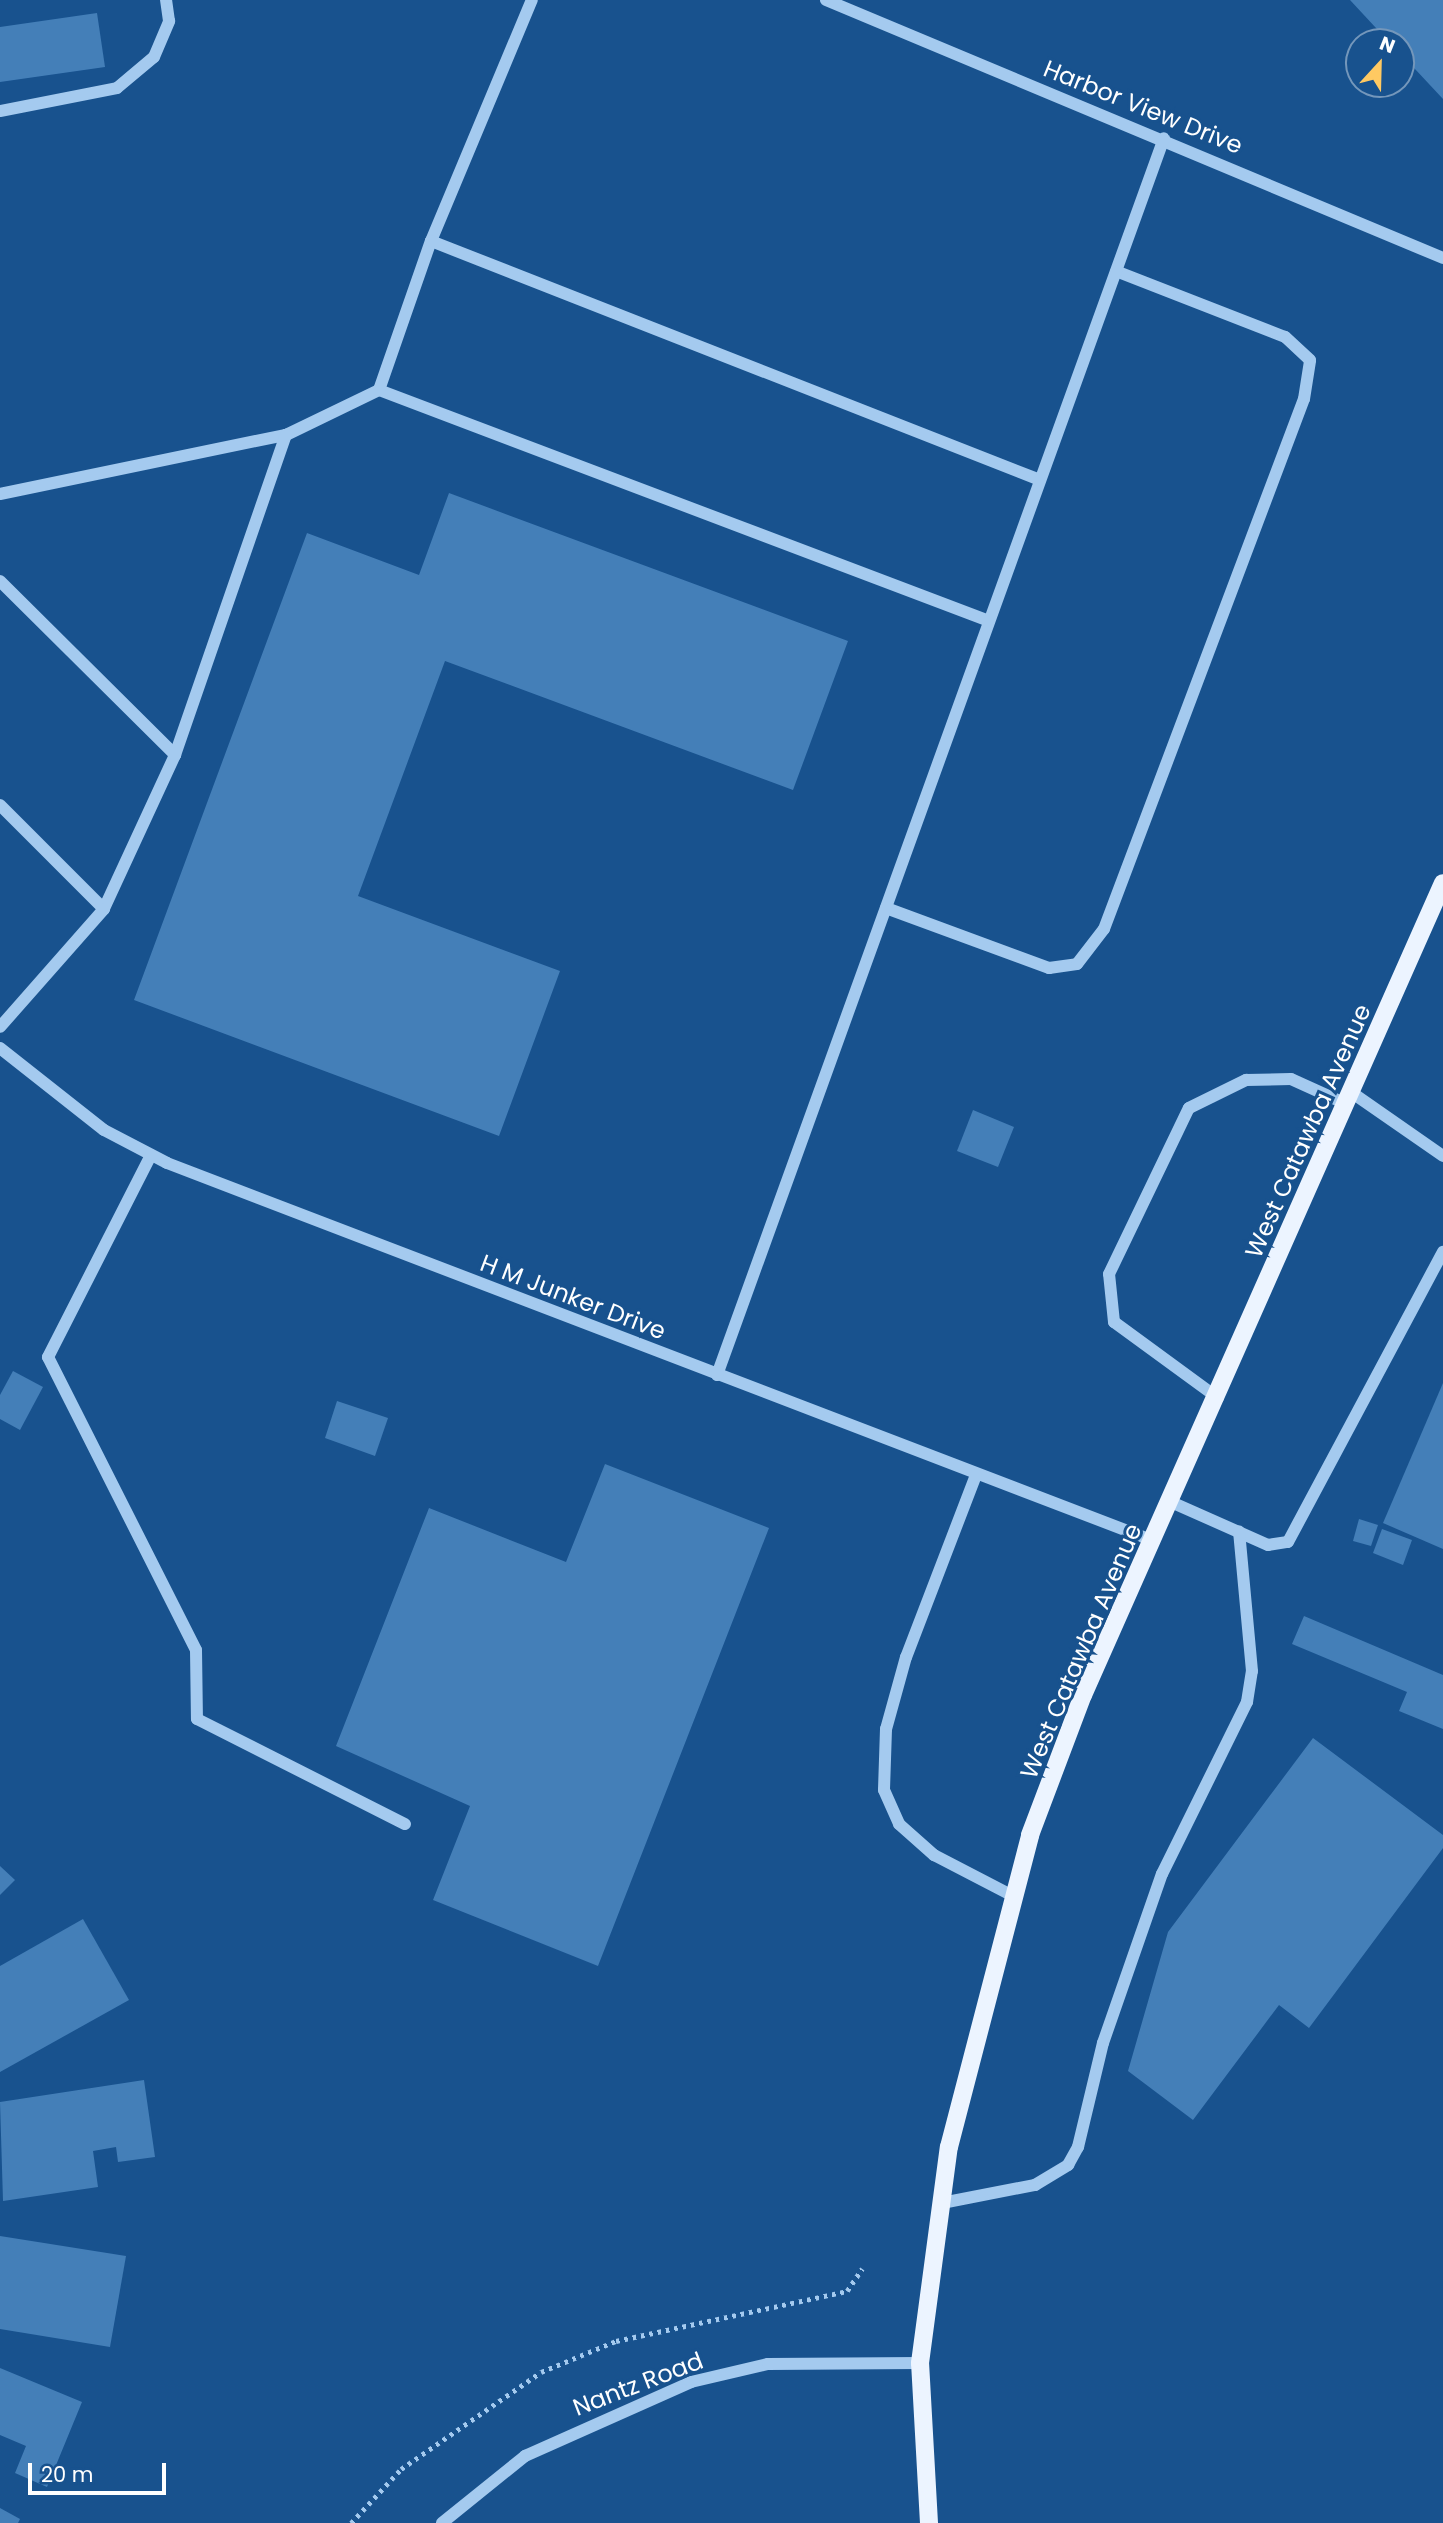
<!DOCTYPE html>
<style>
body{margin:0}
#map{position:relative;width:1443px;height:2523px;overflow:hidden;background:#18528e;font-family:Poppins,sans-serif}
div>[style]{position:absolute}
.building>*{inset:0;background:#447fb8}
.path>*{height:4.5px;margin-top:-2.25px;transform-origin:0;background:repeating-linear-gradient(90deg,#a4caef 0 3.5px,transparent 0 8.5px)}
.minor>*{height:12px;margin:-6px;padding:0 6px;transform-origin:6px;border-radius:6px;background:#a4caef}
.major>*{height:18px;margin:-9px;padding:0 9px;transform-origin:9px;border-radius:9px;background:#ecf4ff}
span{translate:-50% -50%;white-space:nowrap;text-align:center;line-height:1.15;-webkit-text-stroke:6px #18528e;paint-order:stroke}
.street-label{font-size:24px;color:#fff}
.north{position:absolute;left:1345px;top:28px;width:70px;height:70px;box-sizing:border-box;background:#18528e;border:2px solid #7497bb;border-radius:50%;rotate:22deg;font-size:19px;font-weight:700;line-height:28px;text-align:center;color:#fff}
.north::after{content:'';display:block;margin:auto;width:24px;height:32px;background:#ffc962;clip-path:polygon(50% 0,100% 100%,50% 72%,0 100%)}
.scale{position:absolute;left:28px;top:2463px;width:138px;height:32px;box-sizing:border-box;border:4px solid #fff;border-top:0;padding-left:9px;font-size:21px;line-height:24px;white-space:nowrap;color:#fff;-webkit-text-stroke:5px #18528e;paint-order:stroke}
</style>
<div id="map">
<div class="building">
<div style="clip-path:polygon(1350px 0,1443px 0,1443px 99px,1401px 54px,1401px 42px,1389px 42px)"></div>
<div style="clip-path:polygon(97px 13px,105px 67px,0 82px,0 27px)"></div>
<div style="clip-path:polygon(449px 493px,848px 641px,793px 790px,445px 661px,358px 896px,560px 971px,499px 1136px,134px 1000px,307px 533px,419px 575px)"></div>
<div style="clip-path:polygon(973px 1110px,1014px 1127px,998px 1167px,957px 1151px)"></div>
<div style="clip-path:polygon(13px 1371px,43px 1387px,20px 1430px,0 1419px,0 1395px)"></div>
<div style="clip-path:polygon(1443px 1383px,1443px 1549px,1383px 1523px)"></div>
<div style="clip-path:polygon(337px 1401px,388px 1418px,375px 1456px,325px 1438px)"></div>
<div style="clip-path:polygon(605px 1464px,769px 1528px,598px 1966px,433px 1900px,470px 1806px,336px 1746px,429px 1508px,566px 1562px)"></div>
<div style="clip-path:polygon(1359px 1519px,1378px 1525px,1371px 1546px,1353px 1541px)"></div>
<div style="clip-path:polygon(1382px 1529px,1412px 1540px,1403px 1565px,1373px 1553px)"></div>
<div style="clip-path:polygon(1304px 1616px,1443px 1675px,1443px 1729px,1399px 1711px,1407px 1692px,1292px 1644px)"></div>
<div style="clip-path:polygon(1313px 1738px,1443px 1835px,1443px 1848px,1309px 2028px,1279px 2005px,1193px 2120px,1128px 2071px,1168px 1932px)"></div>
<div style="clip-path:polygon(0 1866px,15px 1880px,0 1895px)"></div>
<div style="clip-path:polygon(83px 1919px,129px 2000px,0 2072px,0 1966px)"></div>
<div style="clip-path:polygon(144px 2080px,155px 2157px,118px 2162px,116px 2147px,93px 2151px,98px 2187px,3px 2201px,0 2102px)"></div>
<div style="clip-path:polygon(0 2236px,126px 2256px,110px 2347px,0 2329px)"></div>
<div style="clip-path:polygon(0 2368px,82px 2402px,47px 2487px,15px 2473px,26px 2446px,0 2435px)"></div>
<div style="clip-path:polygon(0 2508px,20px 2519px,18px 2523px,0 2523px)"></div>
</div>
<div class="path">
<div style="left:351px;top:2523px;width:74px;rotate:-47.2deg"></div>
<div style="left:401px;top:2469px;width:170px;rotate:-34.7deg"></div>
<div style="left:541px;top:2372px;width:81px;rotate:-22.5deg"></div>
<div style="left:616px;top:2341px;width:236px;rotate:-12.2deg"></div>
<div style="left:847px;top:2291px;width:27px;rotate:-56deg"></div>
</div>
<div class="minor">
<div style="left:826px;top:0;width:669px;rotate:22.69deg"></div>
<div style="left:0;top:111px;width:119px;rotate:-11.1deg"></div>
<div style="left:117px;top:88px;width:48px;rotate:-40deg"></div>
<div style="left:154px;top:57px;width:39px;rotate:-67deg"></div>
<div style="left:169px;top:21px;width:21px;rotate:-98deg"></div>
<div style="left:431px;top:241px;width:261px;rotate:-67.3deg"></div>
<div style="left:379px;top:390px;width:652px;rotate:20.74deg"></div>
<div style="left:0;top:494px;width:292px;rotate:-11.7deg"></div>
<div style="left:286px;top:435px;width:103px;rotate:-25.8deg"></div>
<div style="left:379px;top:390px;width:158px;rotate:-70.8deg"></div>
<div style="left:431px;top:241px;width:654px;rotate:21.43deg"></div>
<div style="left:0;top:581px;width:247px;rotate:44.8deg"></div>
<div style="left:175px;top:755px;width:170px;rotate:114.8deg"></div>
<div style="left:175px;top:755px;width:339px;rotate:-70.9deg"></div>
<div style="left:0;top:805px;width:147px;rotate:45deg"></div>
<div style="left:104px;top:909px;width:157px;rotate:131.4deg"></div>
<div style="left:886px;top:908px;width:174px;rotate:20.2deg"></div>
<div style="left:1049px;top:968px;width:28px;rotate:-8deg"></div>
<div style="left:1077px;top:964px;width:44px;rotate:-52.4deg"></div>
<div style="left:1104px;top:929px;width:566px;rotate:-69.33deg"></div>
<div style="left:1304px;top:399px;width:39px;rotate:-81deg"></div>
<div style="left:1310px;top:360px;width:34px;rotate:-137deg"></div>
<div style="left:1285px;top:337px;width:181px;rotate:-158.7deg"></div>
<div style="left:0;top:1048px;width:132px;rotate:38.3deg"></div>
<div style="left:104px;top:1130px;width:71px;rotate:27.6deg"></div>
<div style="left:167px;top:1163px;width:1057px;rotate:20.96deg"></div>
<div style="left:1351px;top:1092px;width:112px;rotate:34.8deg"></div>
<div style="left:151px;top:1155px;width:227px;rotate:117deg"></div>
<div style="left:48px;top:1357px;width:328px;rotate:63.2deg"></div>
<div style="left:196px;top:1650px;width:69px;rotate:89.2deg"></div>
<div style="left:197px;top:1719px;width:233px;rotate:26.8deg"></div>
<div style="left:717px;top:1375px;width:1315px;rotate:-70.13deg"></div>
<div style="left:1218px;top:1398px;width:129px;rotate:-143.8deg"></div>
<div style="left:1114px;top:1322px;width:48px;rotate:-95.9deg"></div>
<div style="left:1109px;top:1274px;width:184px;rotate:-64.3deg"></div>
<div style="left:1189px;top:1108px;width:64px;rotate:-26.2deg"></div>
<div style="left:1246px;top:1080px;width:45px;rotate:-1.3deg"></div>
<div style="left:1291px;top:1079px;width:60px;rotate:24.4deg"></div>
<div style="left:976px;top:1475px;width:195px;rotate:111deg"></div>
<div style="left:906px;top:1657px;width:75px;rotate:105.5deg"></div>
<div style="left:886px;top:1729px;width:61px;rotate:91.9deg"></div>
<div style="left:884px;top:1790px;width:37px;rotate:66deg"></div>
<div style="left:899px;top:1824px;width:47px;rotate:41.5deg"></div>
<div style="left:934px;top:1855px;width:89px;rotate:27.4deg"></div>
<div style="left:1171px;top:1502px;width:106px;rotate:23.9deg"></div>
<div style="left:1268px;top:1545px;width:20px;rotate:-9deg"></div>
<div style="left:1288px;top:1542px;width:329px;rotate:-61.9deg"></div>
<div style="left:942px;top:2203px;width:95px;rotate:-11deg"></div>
<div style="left:1035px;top:2185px;width:39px;rotate:-31deg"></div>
<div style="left:1068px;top:2165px;width:21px;rotate:-61deg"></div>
<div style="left:1078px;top:2147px;width:107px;rotate:-76.5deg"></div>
<div style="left:1103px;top:2043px;width:179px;rotate:-70.8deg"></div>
<div style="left:1162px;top:1874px;width:192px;rotate:-63.7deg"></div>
<div style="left:1247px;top:1702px;width:31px;rotate:-81deg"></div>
<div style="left:1252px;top:1671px;width:140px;rotate:-95.3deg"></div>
<div style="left:442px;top:2523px;width:107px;rotate:-38.9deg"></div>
<div style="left:525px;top:2456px;width:182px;rotate:-24deg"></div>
<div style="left:691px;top:2382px;width:79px;rotate:-13.2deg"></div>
<div style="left:768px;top:2364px;width:152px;rotate:-0.4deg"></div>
</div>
<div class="major">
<div style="left:929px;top:2523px;width:160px;rotate:-93.2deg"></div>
<div style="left:920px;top:2363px;width:218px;rotate:-82.4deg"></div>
<div style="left:949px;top:2147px;width:322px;rotate:-75.4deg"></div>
<div style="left:1030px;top:1835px;width:150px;rotate:-69.3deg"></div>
<div style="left:1083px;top:1695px;width:888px;rotate:-66.09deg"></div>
</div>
<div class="street-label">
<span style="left:1143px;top:107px;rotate:22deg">Harbor View Drive</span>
<span style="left:1308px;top:1131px;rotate:-66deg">West Catawba Avenue</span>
<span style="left:573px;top:1297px;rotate:21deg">H M Junker Drive</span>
<span style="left:1081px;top:1651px;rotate:-67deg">West Catawba Avenue</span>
<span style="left:638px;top:2384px;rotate:-21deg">Nantz Road</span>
</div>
<div class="north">N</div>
<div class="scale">20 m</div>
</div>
